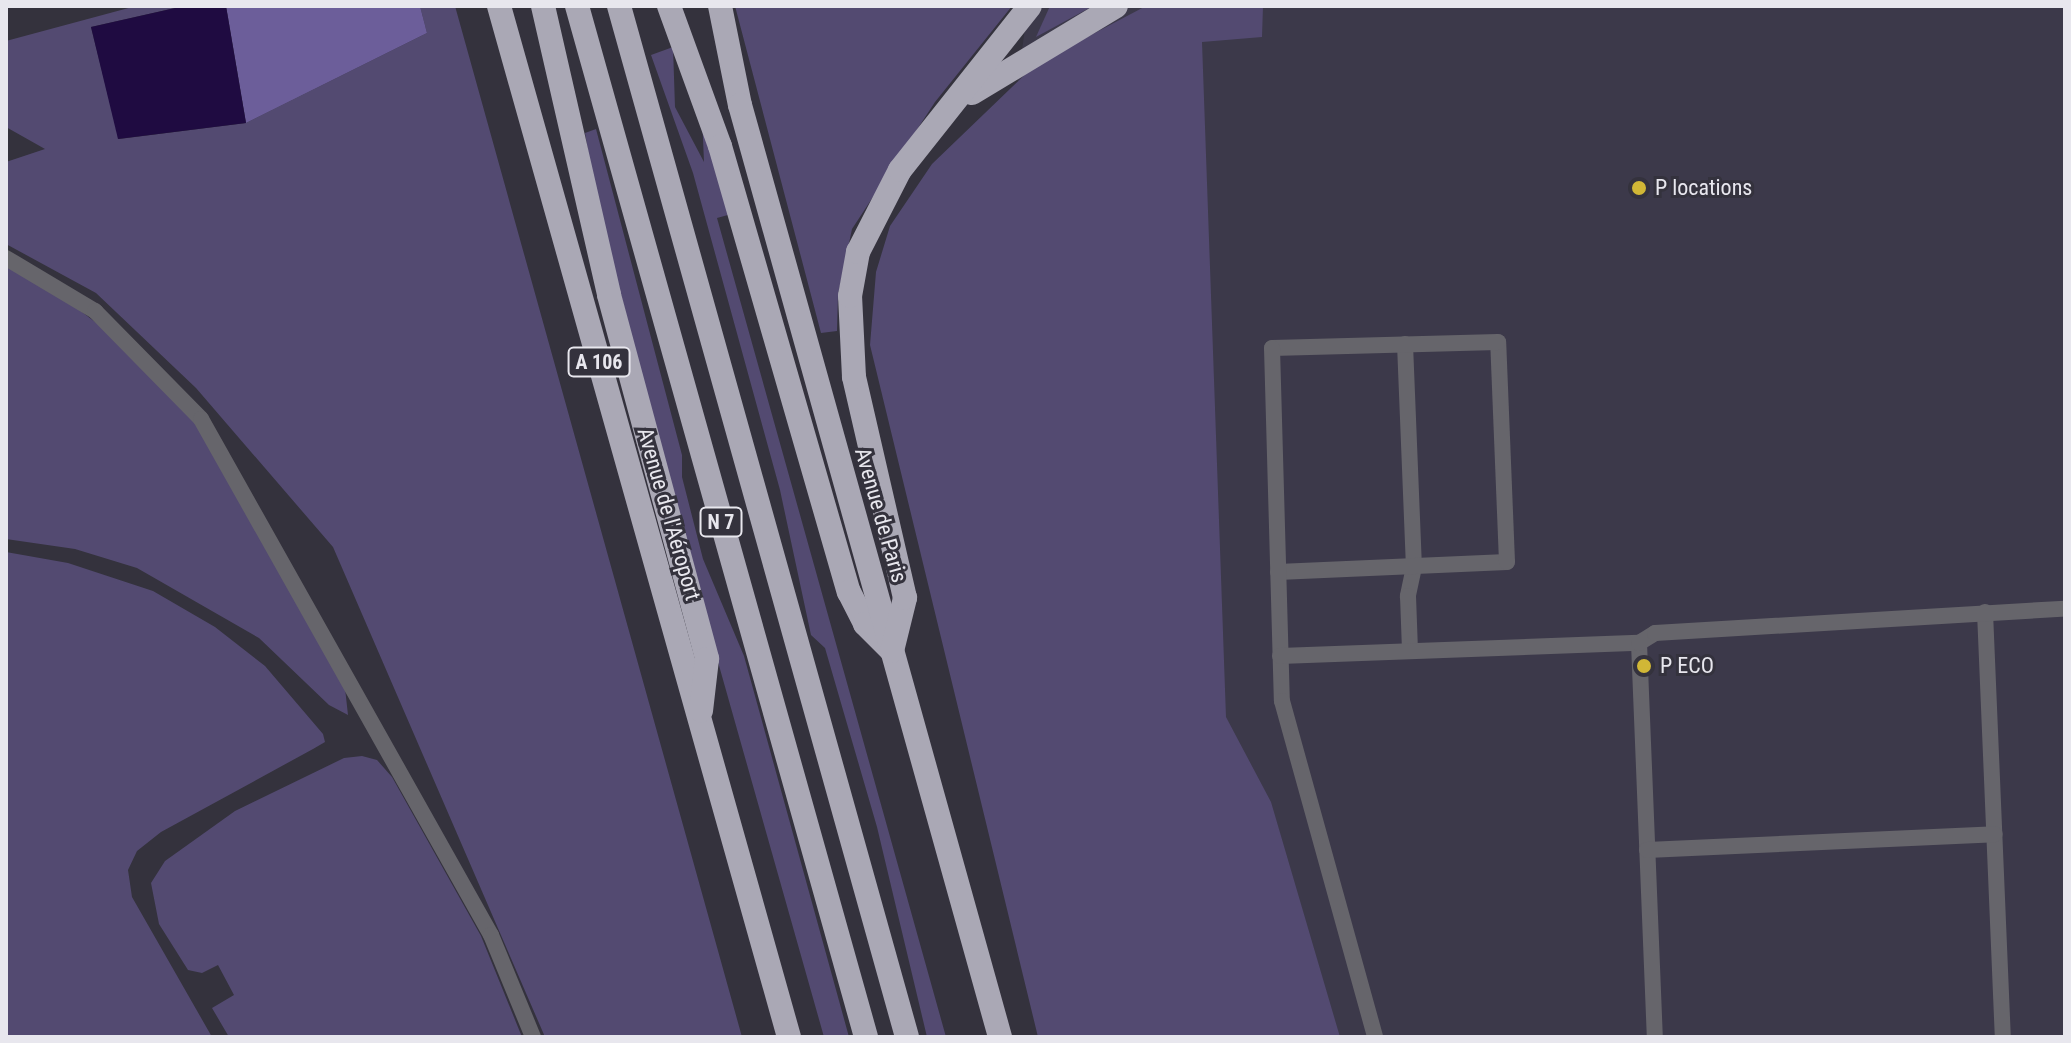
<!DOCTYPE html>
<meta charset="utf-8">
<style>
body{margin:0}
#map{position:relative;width:2071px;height:1043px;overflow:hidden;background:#34323d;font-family:"Roboto Condensed",sans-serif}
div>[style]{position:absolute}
.built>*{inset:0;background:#3c394a}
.green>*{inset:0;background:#534a71}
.forest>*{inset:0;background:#6c5e9a}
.water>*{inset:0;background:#1f0b41}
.lane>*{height:16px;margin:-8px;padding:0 8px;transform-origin:8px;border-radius:8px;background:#66656b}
.highway>*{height:24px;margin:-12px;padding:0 12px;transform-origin:12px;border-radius:12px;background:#aaa8b5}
.dots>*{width:22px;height:22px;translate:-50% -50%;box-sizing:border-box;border:4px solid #34323d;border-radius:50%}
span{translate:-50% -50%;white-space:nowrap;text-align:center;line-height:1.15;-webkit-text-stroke:6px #34323d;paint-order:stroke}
.shield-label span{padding:2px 6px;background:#34323d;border:2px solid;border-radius:6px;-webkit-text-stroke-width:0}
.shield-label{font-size:20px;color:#e8e7ee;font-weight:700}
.poi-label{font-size:22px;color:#e8e7ee}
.left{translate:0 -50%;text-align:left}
.street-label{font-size:22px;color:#e8e7ee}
.frame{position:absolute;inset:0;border:8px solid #e8e7ee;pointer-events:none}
</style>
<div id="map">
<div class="built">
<div style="clip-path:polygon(1028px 6px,2065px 6px,2065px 1037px,1215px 1037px,1001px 205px)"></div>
</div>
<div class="green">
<div style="clip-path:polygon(136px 6px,184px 6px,91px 27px,119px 139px,246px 123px,427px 33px,420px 6px,455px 6px,742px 1037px,545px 1037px,333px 547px,196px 388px,96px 293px,6px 244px,6px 162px,45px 149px,6px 127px,6px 41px)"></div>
<div style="clip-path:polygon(735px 6px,1012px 6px,935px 102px,852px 229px,838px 295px,837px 331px,821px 333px)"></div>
<div style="clip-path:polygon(1050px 6px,1093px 6px,1036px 37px)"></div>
<div style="clip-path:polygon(1146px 6px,1263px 6px,1262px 37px,1202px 42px,1226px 717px,1271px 802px,1340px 1037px,1038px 1037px,870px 345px,876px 272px,890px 226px,932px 164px,1036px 64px)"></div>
<div style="clip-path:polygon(673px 47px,675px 107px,704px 162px,702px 116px,735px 213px,717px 218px,946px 1037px,927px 1037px,877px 827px,825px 648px,811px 635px,780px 490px,693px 173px,651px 55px)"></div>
<div style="clip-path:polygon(596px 129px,682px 455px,682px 477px,703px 559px,744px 656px,849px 1037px,824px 1037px,692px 570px,596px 198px,585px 133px)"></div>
<div style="clip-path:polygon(6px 266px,62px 297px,127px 346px,195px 419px,345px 688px,348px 715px,329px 705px,259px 638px,137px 568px,75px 549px,6px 539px)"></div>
<div style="clip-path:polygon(6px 552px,68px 563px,153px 591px,215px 627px,265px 666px,323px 734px,325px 742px,313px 749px,161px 832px,137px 851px,128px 870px,132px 897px,212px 1037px,6px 1037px)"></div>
<div style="clip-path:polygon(362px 756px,377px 760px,392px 777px,481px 936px,522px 1037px,229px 1037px,212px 1008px,234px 995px,218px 965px,202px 973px,188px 970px,159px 924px,151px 883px,165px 861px,235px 811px,344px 758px)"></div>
</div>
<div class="forest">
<div style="clip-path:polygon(226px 6px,420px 6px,427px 33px,246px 123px)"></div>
</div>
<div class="water">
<div style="clip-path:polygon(184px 6px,226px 6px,246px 123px,118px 139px,91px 27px)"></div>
</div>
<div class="lane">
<div style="left:6px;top:258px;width:104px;rotate:30.8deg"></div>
<div style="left:95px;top:311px;width:151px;rotate:45.5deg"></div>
<div style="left:201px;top:419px;width:592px;rotate:60.66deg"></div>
<div style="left:491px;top:935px;width:110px;rotate:67.6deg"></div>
<div style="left:1405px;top:344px;width:223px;rotate:87.7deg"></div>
<div style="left:1414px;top:567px;width:30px;rotate:102deg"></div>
<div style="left:1408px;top:596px;width:55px;rotate:87.9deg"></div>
<div style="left:1278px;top:572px;width:229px;rotate:-2.5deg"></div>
<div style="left:1507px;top:562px;width:220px;rotate:-92.3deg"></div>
<div style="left:1498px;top:342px;width:226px;rotate:178.5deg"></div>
<div style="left:1272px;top:348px;width:353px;rotate:88.4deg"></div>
<div style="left:1282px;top:701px;width:349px;rotate:74.5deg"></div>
<div style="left:1985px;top:612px;width:425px;rotate:87.6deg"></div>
<div style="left:1639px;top:643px;width:394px;rotate:87.7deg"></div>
<div style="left:1280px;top:656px;width:359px;rotate:-2.1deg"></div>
<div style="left:1639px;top:643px;width:19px;rotate:-32deg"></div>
<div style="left:1655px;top:633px;width:411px;rotate:-3.4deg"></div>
<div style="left:1647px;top:850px;width:348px;rotate:-2.6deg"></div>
</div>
<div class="highway">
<div style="left:499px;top:6px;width:1071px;rotate:74.29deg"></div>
<div style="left:543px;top:6px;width:296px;rotate:77.1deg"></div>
<div style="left:609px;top:295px;width:377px;rotate:74.9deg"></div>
<div style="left:707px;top:659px;width:52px;rotate:96.6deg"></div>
<div style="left:577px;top:6px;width:1071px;rotate:74.34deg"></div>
<div style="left:619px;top:6px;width:1070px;rotate:74.39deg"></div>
<div style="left:669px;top:6px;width:149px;rotate:70deg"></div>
<div style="left:720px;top:146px;width:464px;rotate:73.9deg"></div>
<div style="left:849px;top:592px;width:36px;rotate:63deg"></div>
<div style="left:865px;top:624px;width:35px;rotate:45deg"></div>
<div style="left:720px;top:6px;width:101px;rotate:78.6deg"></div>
<div style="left:740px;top:105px;width:968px;rotate:74.41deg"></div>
<div style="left:972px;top:93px;width:168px;rotate:-31.1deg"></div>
<div style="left:892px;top:651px;width:55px;rotate:-76.2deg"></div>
<div style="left:905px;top:598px;width:227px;rotate:-103deg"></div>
<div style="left:854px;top:377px;width:81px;rotate:-92.8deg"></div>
<div style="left:850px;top:296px;width:45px;rotate:-79.7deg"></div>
<div style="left:858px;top:252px;width:92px;rotate:-62.9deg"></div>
<div style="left:900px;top:170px;width:209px;rotate:-51.6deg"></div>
</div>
<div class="dots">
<div style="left:1639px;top:188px;background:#d1b736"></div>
<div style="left:1644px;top:666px;background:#d1b736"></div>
</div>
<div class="shield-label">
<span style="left:599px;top:362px">A 106</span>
<span style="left:721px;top:522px">N 7</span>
</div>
<div class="poi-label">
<span class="left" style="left:1655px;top:188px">P locations</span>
<span class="left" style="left:1660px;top:666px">P ECO</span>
</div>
<div class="street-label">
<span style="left:669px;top:514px;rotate:74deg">Avenue de l'Aéroport</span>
<span style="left:881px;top:515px;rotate:74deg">Avenue de Paris</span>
</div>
<div class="frame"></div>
</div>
